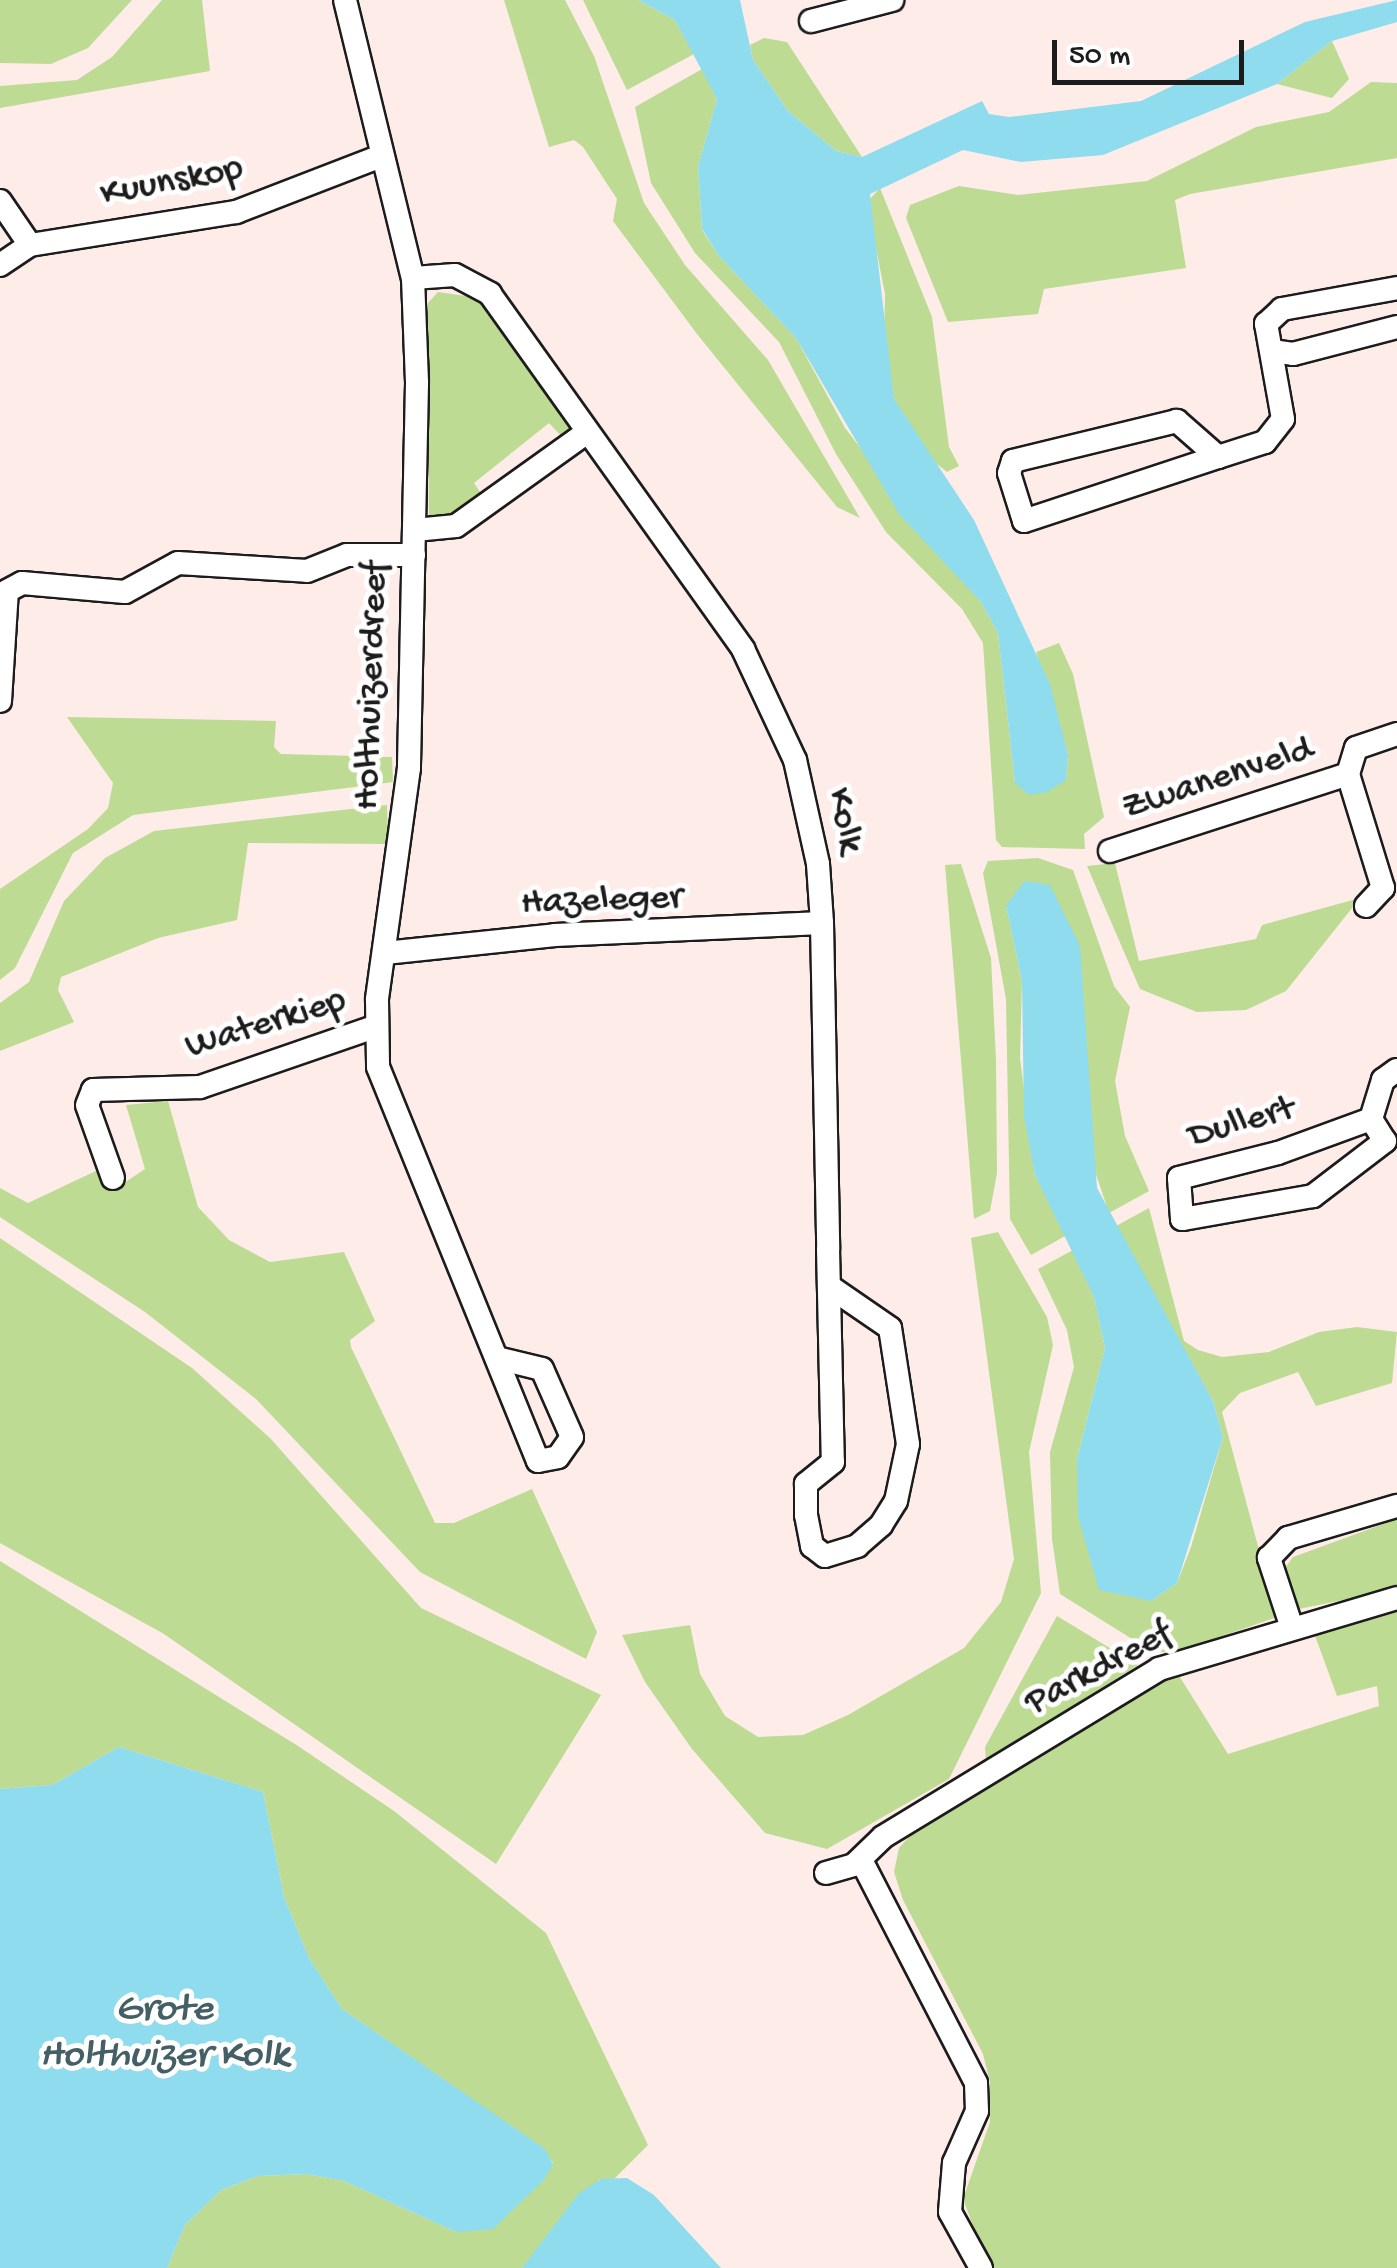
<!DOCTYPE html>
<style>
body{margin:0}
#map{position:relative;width:1397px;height:2268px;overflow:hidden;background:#feece9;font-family:"Gochi Hand",sans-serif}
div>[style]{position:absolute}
.green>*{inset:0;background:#bddb93}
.water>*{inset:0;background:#8edced}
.roads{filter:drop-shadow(2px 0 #1c1c1c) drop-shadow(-2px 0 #1c1c1c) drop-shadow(0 2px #1c1c1c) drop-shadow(0 -2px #1c1c1c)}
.minor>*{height:22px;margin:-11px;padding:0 11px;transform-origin:11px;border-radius:11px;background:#fff}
span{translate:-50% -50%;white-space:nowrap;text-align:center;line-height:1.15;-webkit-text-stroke:10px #fff;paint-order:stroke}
.street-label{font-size:38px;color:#1c1c1c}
.water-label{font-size:40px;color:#445f65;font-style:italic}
.scale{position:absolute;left:1052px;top:40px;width:192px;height:45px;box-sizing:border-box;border:5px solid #1c1c1c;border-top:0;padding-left:12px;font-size:30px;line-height:35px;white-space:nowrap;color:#1c1c1c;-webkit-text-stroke:8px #fff;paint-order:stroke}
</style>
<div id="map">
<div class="green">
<div style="clip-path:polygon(0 0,132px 0,88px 48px,51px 64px,0 63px)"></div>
<div style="clip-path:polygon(162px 0,202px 0,210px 71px,0 108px,0 86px,77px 80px,112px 57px)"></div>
<div style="clip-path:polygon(504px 0,565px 0,594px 56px,644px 203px,685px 265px,768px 360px,860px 518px,837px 507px,697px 334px,613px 221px,617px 199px,583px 147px,574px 140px,549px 147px)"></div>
<div style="clip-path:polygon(583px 0,638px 0,675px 20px,694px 54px,627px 90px)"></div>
<div style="clip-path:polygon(764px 38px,787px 42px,862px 157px,836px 151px,788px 111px,753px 60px,750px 45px)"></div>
<div style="clip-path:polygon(1332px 41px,1349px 79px,1332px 98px,1277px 84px)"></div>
<div style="clip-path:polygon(702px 69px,717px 99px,698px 167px,702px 230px,719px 256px,796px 338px,845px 428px,981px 602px,998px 633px,1015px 783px,1066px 780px,1068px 755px,1036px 652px,1059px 643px,1073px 674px,1104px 817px,1084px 834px,1085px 849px,1002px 847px,996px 840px,983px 643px,962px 609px,886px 532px,836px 454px,779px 342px,695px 253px,651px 183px,635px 107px)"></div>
<div style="clip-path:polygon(1371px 82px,1397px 83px,1397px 158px,1190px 194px,1175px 200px,1186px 268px,1044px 289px,1038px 314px,948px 322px,906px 218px,910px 205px,959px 186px,1018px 195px,1147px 181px,1256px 127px,1329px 112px)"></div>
<div style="clip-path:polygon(880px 188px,932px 317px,949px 447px,959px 466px,947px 472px,926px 455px,894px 399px,884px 344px,885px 294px,867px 202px)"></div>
<div style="clip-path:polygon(438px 292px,480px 298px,577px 433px,566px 441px,549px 423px,474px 483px,485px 499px,447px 522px,429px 522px,428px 303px)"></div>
<div style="clip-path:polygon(67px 717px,276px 721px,274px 747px,281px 754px,392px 757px,393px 782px,133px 815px,73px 853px,15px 968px,0 980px,0 889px,88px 829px,108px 808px,113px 783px)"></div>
<div style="clip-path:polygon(387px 805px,388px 844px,248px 843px,237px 920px,158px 938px,61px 977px,58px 990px,74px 1022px,0 1051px,0 1003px,29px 982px,64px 901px,105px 858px,154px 831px)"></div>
<div style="clip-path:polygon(1038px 858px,1073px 870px,1114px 986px,1130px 1007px,1115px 1081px,1125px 1136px,1149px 1191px,1109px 1213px,1006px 905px,1022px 981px,1020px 1058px,1035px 1175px,1067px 1235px,1031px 1255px,1010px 1219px,1006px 999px,983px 873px,988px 861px)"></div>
<div style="clip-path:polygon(1115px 863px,1139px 961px,1256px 939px,1262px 925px,1360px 898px,1286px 991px,1246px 1010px,1197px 1012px,1140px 989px,1087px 866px)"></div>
<div style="clip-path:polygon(961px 864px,991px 958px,996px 1060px,997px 1173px,990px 1211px,974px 1219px,945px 865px)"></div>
<div style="clip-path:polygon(168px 1101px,198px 1207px,229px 1240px,270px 1262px,344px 1252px,375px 1321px,350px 1340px,351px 1347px,435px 1523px,454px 1523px,532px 1489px,597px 1632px,586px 1659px,420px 1572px,256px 1399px,145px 1312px,0 1217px,0 1188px,28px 1203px,100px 1169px,112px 1191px,145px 1169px,126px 1105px)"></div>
<div style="clip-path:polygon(1149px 1208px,1184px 1341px,1198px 1350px,1222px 1357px,1269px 1352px,1319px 1332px,1357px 1327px,1397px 1332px,1392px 1383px,1316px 1406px,1298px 1372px,1240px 1393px,1222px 1412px,1277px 1617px,1176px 1652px,1153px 1652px,1060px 1594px,1052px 1539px,1050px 1452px,1074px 1367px,1067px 1330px,1038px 1269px,1073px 1250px,1094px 1297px,1105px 1348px,1077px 1459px,1151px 1601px,1177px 1583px,1191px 1547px,1223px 1437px,1213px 1401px,1116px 1226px)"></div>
<div style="clip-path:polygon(998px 1232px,1047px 1317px,1053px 1345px,1029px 1452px,1041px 1593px,949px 1779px,827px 1849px,765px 1833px,692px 1749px,645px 1682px,622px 1635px,690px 1625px,700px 1674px,725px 1716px,758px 1737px,803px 1735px,848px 1715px,964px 1648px,1001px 1602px,1014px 1559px,971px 1238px)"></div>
<div style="clip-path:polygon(0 1238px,192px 1368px,270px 1438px,421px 1608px,601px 1695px,496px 1864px,164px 1634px,0 1543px)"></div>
<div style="clip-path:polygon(1397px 1519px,1397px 1589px,1299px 1609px,1285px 1568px,1293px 1557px)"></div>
<div style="clip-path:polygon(0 1561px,298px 1746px,394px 1811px,546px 1933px,648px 2145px,614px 2179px,600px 2179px,522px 2268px,167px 2268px,185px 2225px,221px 2190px,258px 2176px,307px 2174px,344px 2181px,456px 2232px,553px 2163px,544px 2149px,342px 2009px,309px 1958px,284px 1897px,263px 1792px,119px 1747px,52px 1785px,0 1789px)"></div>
<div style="clip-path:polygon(1397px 1611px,1397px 2268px,989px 2268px,963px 2199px,990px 2122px,990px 2082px,983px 2054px,903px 1900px,894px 1872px,899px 1848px,915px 1830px,1178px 1674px,1228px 1754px,1379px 1706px,1377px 1686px,1337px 1696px,1314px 1633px)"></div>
<div style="clip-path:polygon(1057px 1616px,1138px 1665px,986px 1761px,985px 1747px)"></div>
</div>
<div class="water">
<div style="clip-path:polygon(638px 0,740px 0,753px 60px,788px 111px,836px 151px,862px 157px,982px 101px,989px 114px,1009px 117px,1141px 101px,1305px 22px,1397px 0,1397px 22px,1332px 41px,1277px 84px,1103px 155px,1021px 162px,963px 150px,870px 194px,894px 399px,974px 520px,1050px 684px,1068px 755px,1066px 780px,1047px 792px,1029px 795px,1015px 783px,998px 633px,981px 602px,899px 514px,796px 338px,719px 256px,702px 229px,698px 167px,717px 99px,675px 20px)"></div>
<div style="clip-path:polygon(1025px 881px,1050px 885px,1080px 946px,1097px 1188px,1213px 1401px,1223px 1437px,1177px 1583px,1151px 1601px,1099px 1590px,1078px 1516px,1077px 1459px,1105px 1348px,1094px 1297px,1035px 1175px,1024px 1116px,1022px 981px,1006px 905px)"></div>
<div style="clip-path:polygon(119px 1747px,263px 1792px,284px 1897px,309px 1958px,342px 2009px,545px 2149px,553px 2164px,543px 2181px,493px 2229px,456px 2232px,344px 2181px,307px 2174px,258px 2176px,221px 2190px,185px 2225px,167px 2268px,0 2268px,0 1789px,52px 1785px)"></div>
<div style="clip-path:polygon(627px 2178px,654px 2195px,721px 2268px,522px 2268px,579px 2193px,601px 2179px)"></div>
</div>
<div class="roads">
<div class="minor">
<div style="left:345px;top:0;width:286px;rotate:76.3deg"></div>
<div style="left:413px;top:278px;width:105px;rotate:87.8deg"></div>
<div style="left:417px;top:383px;width:385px;rotate:91.2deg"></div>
<div style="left:409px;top:768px;width:234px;rotate:97.9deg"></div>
<div style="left:377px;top:1000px;width:67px;rotate:89.1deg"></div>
<div style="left:378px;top:1067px;width:425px;rotate:67.9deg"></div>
<div style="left:538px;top:1461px;width:20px;rotate:-11deg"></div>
<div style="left:558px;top:1457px;width:24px;rotate:-55deg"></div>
<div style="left:572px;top:1437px;width:74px;rotate:-113.8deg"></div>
<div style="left:542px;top:1369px;width:46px;rotate:-166.3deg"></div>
<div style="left:811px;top:21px;width:84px;rotate:-14.5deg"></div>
<div style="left:0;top:201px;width:53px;rotate:55.7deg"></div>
<div style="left:30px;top:245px;width:209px;rotate:-9.1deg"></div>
<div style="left:236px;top:212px;width:155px;rotate:-21.1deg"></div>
<div style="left:0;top:265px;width:36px;rotate:-34deg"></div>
<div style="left:413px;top:278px;width:42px;rotate:-4.1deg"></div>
<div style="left:455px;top:275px;width:40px;rotate:28deg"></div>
<div style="left:490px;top:294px;width:436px;rotate:54.5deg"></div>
<div style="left:743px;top:649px;width:123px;rotate:64.9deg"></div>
<div style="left:795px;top:760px;width:107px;rotate:77.5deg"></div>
<div style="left:818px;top:864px;width:59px;rotate:86.1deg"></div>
<div style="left:822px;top:923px;width:326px;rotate:88.9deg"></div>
<div style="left:828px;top:1249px;width:213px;rotate:88.7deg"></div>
<div style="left:833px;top:1462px;width:35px;rotate:141deg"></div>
<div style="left:806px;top:1484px;width:31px;rotate:90deg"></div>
<div style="left:806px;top:1515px;width:32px;rotate:79deg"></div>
<div style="left:812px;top:1546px;width:16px;rotate:38deg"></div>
<div style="left:825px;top:1556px;width:34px;rotate:-17deg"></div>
<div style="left:857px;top:1546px;width:32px;rotate:-41deg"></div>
<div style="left:881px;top:1525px;width:28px;rotate:-58deg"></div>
<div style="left:896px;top:1501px;width:58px;rotate:-78.1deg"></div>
<div style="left:908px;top:1444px;width:117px;rotate:-98.8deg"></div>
<div style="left:890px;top:1328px;width:74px;rotate:-145.5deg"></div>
<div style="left:1272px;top:351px;width:21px;rotate:8deg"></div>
<div style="left:1293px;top:354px;width:107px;rotate:-14.6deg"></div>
<div style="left:1218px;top:457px;width:55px;rotate:-138.7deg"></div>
<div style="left:1177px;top:421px;width:169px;rotate:166.3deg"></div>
<div style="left:1013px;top:461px;width:13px;rotate:108deg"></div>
<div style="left:1009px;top:473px;width:50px;rotate:72.6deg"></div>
<div style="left:1024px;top:521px;width:204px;rotate:-18.3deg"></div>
<div style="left:1218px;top:457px;width:49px;rotate:-17.7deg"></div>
<div style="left:1265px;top:442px;width:29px;rotate:-52deg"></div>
<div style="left:1283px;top:419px;width:97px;rotate:-100.1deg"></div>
<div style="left:1266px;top:324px;width:22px;rotate:-43deg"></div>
<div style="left:1282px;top:309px;width:117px;rotate:-10.3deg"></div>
<div style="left:415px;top:530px;width:41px;rotate:-5.6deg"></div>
<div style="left:456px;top:526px;width:160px;rotate:-35.6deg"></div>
<div style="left:0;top:701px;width:110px;rotate:-86.4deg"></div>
<div style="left:7px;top:591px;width:17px;rotate:-28deg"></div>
<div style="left:22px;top:583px;width:103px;rotate:5deg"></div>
<div style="left:125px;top:592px;width:60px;rotate:-28.7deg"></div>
<div style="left:178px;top:563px;width:129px;rotate:3.5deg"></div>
<div style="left:307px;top:571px;width:43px;rotate:-21.8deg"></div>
<div style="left:347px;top:555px;width:67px"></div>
<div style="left:1110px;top:851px;width:250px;rotate:-17.9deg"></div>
<div style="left:1366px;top:906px;width:25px;rotate:-47deg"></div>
<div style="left:1383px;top:888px;width:119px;rotate:-107.1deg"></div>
<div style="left:1348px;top:774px;width:27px;rotate:-73deg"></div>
<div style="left:1356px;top:748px;width:43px;rotate:-18.9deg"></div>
<div style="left:385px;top:953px;width:171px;rotate:-6deg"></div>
<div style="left:555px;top:935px;width:267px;rotate:-2.6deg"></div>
<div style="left:1371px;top:1119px;width:26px;rotate:58deg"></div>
<div style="left:1385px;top:1141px;width:91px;rotate:142.6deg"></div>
<div style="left:1313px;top:1196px;width:133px;rotate:170deg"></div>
<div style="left:1182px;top:1219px;width:41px;rotate:-94.2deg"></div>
<div style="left:1179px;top:1178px;width:102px;rotate:-14.2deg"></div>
<div style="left:1278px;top:1153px;width:99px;rotate:-20.1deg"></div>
<div style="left:1371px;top:1119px;width:41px;rotate:-72.9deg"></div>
<div style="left:1383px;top:1080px;width:17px;rotate:-36deg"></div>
<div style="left:113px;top:1178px;width:77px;rotate:-109.6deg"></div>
<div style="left:87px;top:1105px;width:16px;rotate:-68deg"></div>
<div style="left:93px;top:1090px;width:107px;rotate:-1.6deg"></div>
<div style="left:200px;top:1087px;width:184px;rotate:-19deg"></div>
<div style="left:1291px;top:1625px;width:71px;rotate:-108.2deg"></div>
<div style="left:1269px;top:1558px;width:28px;rotate:-46deg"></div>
<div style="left:1288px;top:1538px;width:114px;rotate:-16.4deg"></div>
<div style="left:861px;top:1860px;width:251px;rotate:62.7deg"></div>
<div style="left:976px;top:2083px;width:28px;rotate:88deg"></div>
<div style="left:977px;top:2111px;width:57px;rotate:113.9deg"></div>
<div style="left:954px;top:2163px;width:49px;rotate:94.7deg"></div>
<div style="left:950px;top:2212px;width:64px;rotate:61deg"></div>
<div style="left:826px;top:1873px;width:29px;rotate:-16deg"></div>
<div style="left:854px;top:1865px;width:40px;rotate:-44deg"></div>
<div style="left:883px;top:1837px;width:323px;rotate:-31.3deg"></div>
<div style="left:1159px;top:1669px;width:248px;rotate:-16.6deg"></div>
</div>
</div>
<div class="street-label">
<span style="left:172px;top:183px;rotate:-11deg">Kuunskop</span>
<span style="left:373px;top:686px;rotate:-88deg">Holthuizerdreef</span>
<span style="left:1218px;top:780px;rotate:-18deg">Zwanenveld</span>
<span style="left:843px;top:821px;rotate:79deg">Kolk</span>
<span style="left:602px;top:902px;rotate:-2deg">Hazeleger</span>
<span style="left:266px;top:1025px;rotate:-17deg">Waterkiep</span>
<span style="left:1242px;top:1124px;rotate:-16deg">Dullert</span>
<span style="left:1099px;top:1670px;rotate:-28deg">Parkdreef</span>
</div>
<div class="water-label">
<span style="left:164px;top:2034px">Grote<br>Holthuizer Kolk</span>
</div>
<div class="scale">50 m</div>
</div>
